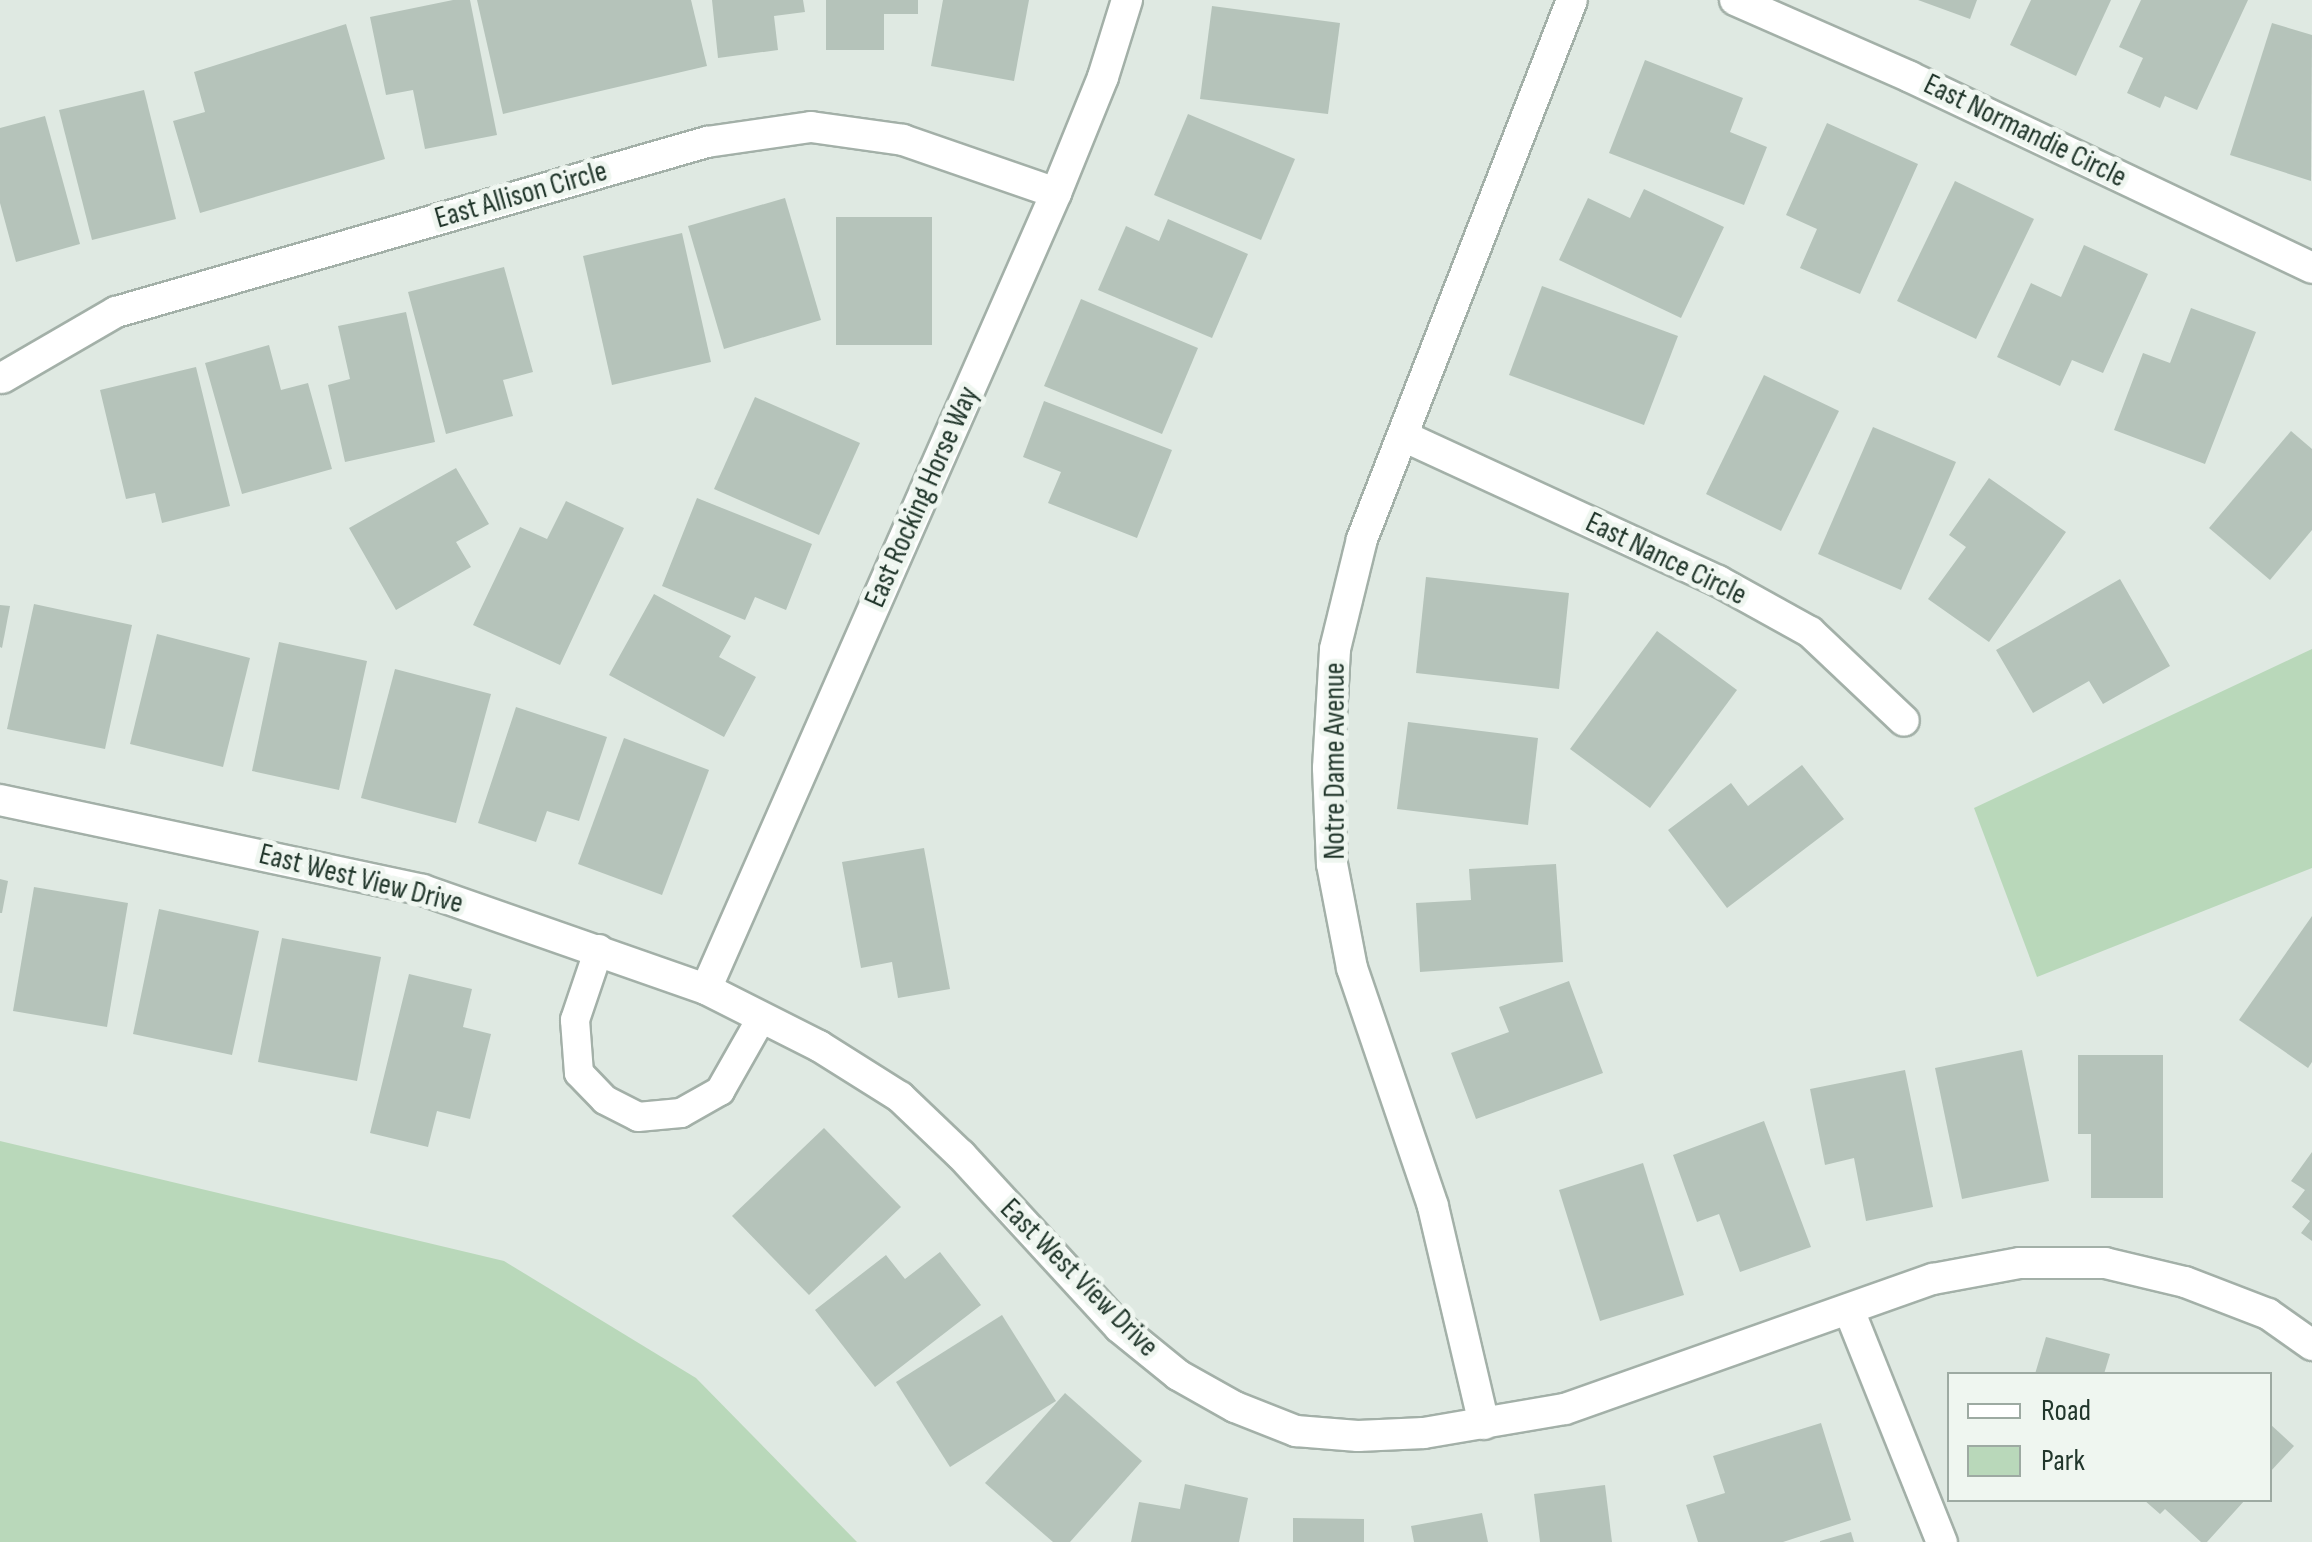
<!DOCTYPE html>
<style>
body{margin:0}
#map{position:relative;width:2312px;height:1542px;overflow:hidden;background:#dfe9e2;font-family:"Sofia Sans Condensed",sans-serif}
div>[style]{position:absolute}
.green>*{inset:0;background:#b9d8ba}
.building>*{inset:0;background:#b5c3ba}
.roads{filter:drop-shadow(2px 0 #a3b0a8) drop-shadow(-2px 0 #a3b0a8) drop-shadow(0 2px #a3b0a8) drop-shadow(0 -2px #a3b0a8)}
.lane>*{height:28px;margin:-14px;padding:0 14px;transform-origin:14px;border-radius:14px;background:#fff}
.street>*{height:30px;margin:-15px;padding:0 15px;transform-origin:15px;border-radius:15px;background:#fff}
span{translate:-50% -50%;white-space:nowrap;text-align:center;line-height:1.15;-webkit-text-stroke:10px #eff6f0;paint-order:stroke}
.street-label{font-size:30px;color:#22372c}
.legend{position:absolute;left:1947px;top:1372px;width:325px;height:130px;box-sizing:border-box;background:#eff6f0;border:2px solid #9daaa2;margin:0;padding:12px 18px;list-style:none;font-size:30px;color:#22372c}
.legend li{display:flex;align-items:center;gap:20px;height:50px}
.legend b{width:50px;border:2px solid #9daaa2}
</style>
<div id="map">
<div class="green">
<div style="clip-path:polygon(2312px 649px,2312px 868px,2037px 977px,1974px 808px)"></div>
<div style="clip-path:polygon(0 1141px,504px 1261px,696px 1378px,857px 1542px,0 1542px)"></div>
</div>
<div class="building">
<div style="clip-path:polygon(453px 0,470px 0,497px 135px,425px 149px,413px 90px,386px 95px,370px 17px)"></div>
<div style="clip-path:polygon(477px 0,691px 0,707px 66px,503px 114px)"></div>
<div style="clip-path:polygon(712px 0,803px 0,805px 12px,774px 16px,778px 50px,718px 58px)"></div>
<div style="clip-path:polygon(826px 0,918px 0,918px 14px,884px 14px,884px 50px,826px 50px)"></div>
<div style="clip-path:polygon(943px 0,1029px 0,1014px 81px,931px 66px)"></div>
<div style="clip-path:polygon(1918px 0,1977px 0,1970px 19px)"></div>
<div style="clip-path:polygon(2031px 0,2111px 0,2076px 76px,2010px 45px)"></div>
<div style="clip-path:polygon(2141px 0,2248px 0,2197px 110px,2165px 96px,2160px 108px,2127px 93px,2143px 58px,2119px 47px)"></div>
<div style="clip-path:polygon(1212px 6px,1340px 23px,1328px 114px,1200px 99px)"></div>
<div style="clip-path:polygon(2272px 23px,2312px 35px,2311px 181px,2230px 155px)"></div>
<div style="clip-path:polygon(346px 24px,385px 159px,200px 213px,173px 121px,205px 112px,194px 72px)"></div>
<div style="clip-path:polygon(1645px 60px,1743px 98px,1730px 132px,1767px 147px,1744px 205px,1609px 153px)"></div>
<div style="clip-path:polygon(144px 90px,176px 219px,92px 240px,59px 110px)"></div>
<div style="clip-path:polygon(1188px 114px,1295px 159px,1261px 240px,1154px 195px)"></div>
<div style="clip-path:polygon(45px 116px,80px 244px,16px 262px,0 203px,0 128px)"></div>
<div style="clip-path:polygon(1827px 123px,1918px 164px,1860px 294px,1800px 268px,1817px 229px,1786px 215px)"></div>
<div style="clip-path:polygon(1955px 181px,2034px 219px,1976px 339px,1897px 301px)"></div>
<div style="clip-path:polygon(1644px 189px,1724px 227px,1681px 318px,1559px 260px,1588px 198px,1630px 218px)"></div>
<div style="clip-path:polygon(785px 198px,821px 320px,724px 349px,688px 226px)"></div>
<div style="clip-path:polygon(836px 217px,932px 217px,932px 345px,836px 345px)"></div>
<div style="clip-path:polygon(1168px 219px,1248px 254px,1212px 338px,1098px 290px,1126px 226px,1159px 241px)"></div>
<div style="clip-path:polygon(682px 233px,711px 362px,612px 385px,583px 256px)"></div>
<div style="clip-path:polygon(2084px 245px,2148px 274px,2103px 373px,2072px 360px,2060px 386px,1997px 357px,2031px 283px,2061px 297px)"></div>
<div style="clip-path:polygon(504px 267px,533px 372px,503px 380px,513px 416px,446px 434px,408px 292px)"></div>
<div style="clip-path:polygon(1542px 286px,1678px 336px,1644px 425px,1509px 375px)"></div>
<div style="clip-path:polygon(1081px 299px,1198px 348px,1162px 434px,1044px 386px)"></div>
<div style="clip-path:polygon(2191px 308px,2256px 332px,2205px 464px,2114px 430px,2143px 353px,2170px 363px)"></div>
<div style="clip-path:polygon(406px 312px,435px 442px,345px 462px,328px 385px,350px 379px,338px 326px)"></div>
<div style="clip-path:polygon(269px 345px,281px 390px,308px 383px,332px 469px,242px 494px,205px 363px)"></div>
<div style="clip-path:polygon(196px 367px,230px 506px,162px 523px,155px 493px,126px 499px,100px 390px)"></div>
<div style="clip-path:polygon(1764px 375px,1839px 411px,1781px 531px,1706px 494px)"></div>
<div style="clip-path:polygon(755px 397px,860px 443px,819px 535px,714px 489px)"></div>
<div style="clip-path:polygon(1044px 401px,1172px 450px,1137px 538px,1048px 503px,1061px 472px,1023px 457px)"></div>
<div style="clip-path:polygon(1873px 427px,1956px 462px,1901px 590px,1818px 554px)"></div>
<div style="clip-path:polygon(2291px 431px,2312px 449px,2312px 530px,2270px 580px,2209px 528px)"></div>
<div style="clip-path:polygon(456px 468px,489px 524px,456px 542px,471px 567px,396px 610px,349px 528px)"></div>
<div style="clip-path:polygon(1989px 478px,2066px 532px,1989px 642px,1928px 599px,1966px 547px,1949px 535px)"></div>
<div style="clip-path:polygon(697px 498px,812px 544px,786px 610px,755px 597px,745px 620px,662px 586px)"></div>
<div style="clip-path:polygon(566px 501px,624px 528px,560px 665px,473px 625px,520px 527px,547px 539px)"></div>
<div style="clip-path:polygon(1426px 577px,1569px 593px,1559px 689px,1416px 673px)"></div>
<div style="clip-path:polygon(2120px 579px,2170px 666px,2103px 704px,2089px 681px,2033px 713px,1996px 650px)"></div>
<div style="clip-path:polygon(654px 594px,731px 636px,719px 657px,756px 677px,724px 737px,609px 675px)"></div>
<div style="clip-path:polygon(34px 604px,132px 625px,105px 749px,7px 729px)"></div>
<div style="clip-path:polygon(0 605px,10px 606px,2px 648px,0 647px)"></div>
<div style="clip-path:polygon(1657px 631px,1737px 690px,1650px 808px,1570px 749px)"></div>
<div style="clip-path:polygon(157px 634px,250px 658px,223px 767px,130px 744px)"></div>
<div style="clip-path:polygon(279px 642px,367px 661px,339px 790px,252px 771px)"></div>
<div style="clip-path:polygon(395px 669px,491px 694px,456px 823px,361px 798px)"></div>
<div style="clip-path:polygon(516px 707px,607px 737px,579px 821px,547px 811px,536px 842px,478px 823px)"></div>
<div style="clip-path:polygon(1408px 722px,1538px 738px,1528px 825px,1397px 809px)"></div>
<div style="clip-path:polygon(624px 738px,709px 770px,662px 895px,578px 864px)"></div>
<div style="clip-path:polygon(1802px 765px,1844px 819px,1727px 908px,1668px 830px,1731px 783px,1748px 806px)"></div>
<div style="clip-path:polygon(924px 848px,950px 989px,898px 998px,892px 962px,861px 968px,842px 862px)"></div>
<div style="clip-path:polygon(1556px 864px,1563px 962px,1420px 972px,1416px 903px,1471px 900px,1469px 869px)"></div>
<div style="clip-path:polygon(0 879px,8px 881px,2px 913px,0 913px)"></div>
<div style="clip-path:polygon(34px 887px,128px 903px,107px 1027px,13px 1011px)"></div>
<div style="clip-path:polygon(159px 909px,259px 931px,232px 1055px,133px 1034px)"></div>
<div style="clip-path:polygon(2312px 916px,2312px 1062px,2308px 1068px,2239px 1020px)"></div>
<div style="clip-path:polygon(282px 938px,381px 957px,357px 1081px,258px 1062px)"></div>
<div style="clip-path:polygon(409px 974px,472px 989px,463px 1027px,491px 1034px,470px 1119px,437px 1111px,428px 1147px,370px 1133px)"></div>
<div style="clip-path:polygon(1569px 981px,1603px 1073px,1476px 1119px,1451px 1053px,1509px 1032px,1499px 1007px)"></div>
<div style="clip-path:polygon(2022px 1050px,2049px 1181px,1962px 1199px,1935px 1068px)"></div>
<div style="clip-path:polygon(2078px 1055px,2163px 1055px,2163px 1198px,2091px 1198px,2091px 1134px,2078px 1134px)"></div>
<div style="clip-path:polygon(1905px 1070px,1933px 1207px,1866px 1221px,1854px 1158px,1825px 1165px,1810px 1089px)"></div>
<div style="clip-path:polygon(1764px 1121px,1811px 1247px,1740px 1272px,1719px 1214px,1697px 1222px,1673px 1155px)"></div>
<div style="clip-path:polygon(824px 1128px,901px 1207px,809px 1295px,732px 1216px)"></div>
<div style="clip-path:polygon(2312px 1152px,2312px 1241px,2301px 1233px,2310px 1221px,2292px 1207px,2305px 1190px,2291px 1181px)"></div>
<div style="clip-path:polygon(1643px 1163px,1684px 1295px,1600px 1321px,1559px 1190px)"></div>
<div style="clip-path:polygon(940px 1252px,981px 1305px,875px 1387px,815px 1310px,886px 1255px,905px 1279px)"></div>
<div style="clip-path:polygon(1002px 1315px,1056px 1401px,950px 1467px,896px 1382px)"></div>
<div style="clip-path:polygon(2046px 1337px,2110px 1354px,2104px 1374px,2035px 1374px)"></div>
<div style="clip-path:polygon(1065px 1393px,1142px 1461px,1070px 1542px,1053px 1542px,985px 1483px)"></div>
<div style="clip-path:polygon(1821px 1423px,1851px 1520px,1783px 1542px,1698px 1542px,1686px 1505px,1725px 1493px,1713px 1456px)"></div>
<div style="clip-path:polygon(2270px 1424px,2294px 1446px,2270px 1472px)"></div>
<div style="clip-path:polygon(1185px 1484px,1248px 1498px,1239px 1542px,1131px 1542px,1139px 1502px,1180px 1509px)"></div>
<div style="clip-path:polygon(1605px 1485px,1612px 1542px,1540px 1542px,1534px 1494px)"></div>
<div style="clip-path:polygon(2144px 1500px,2245px 1500px,2207px 1542px,2201px 1542px,2165px 1509px,2160px 1514px)"></div>
<div style="clip-path:polygon(1482px 1513px,1488px 1542px,1414px 1542px,1411px 1526px)"></div>
<div style="clip-path:polygon(1293px 1518px,1364px 1519px,1364px 1542px,1293px 1542px)"></div>
<div style="clip-path:polygon(1851px 1532px,1854px 1542px,1820px 1542px,1820px 1541px)"></div>
</div>
<div class="roads">
<div class="lane">
<div style="left:599px;top:949px;width:75px;rotate:108.7deg"></div>
<div style="left:575px;top:1020px;width:53px;rotate:85.7deg"></div>
<div style="left:579px;top:1073px;width:37px;rotate:46deg"></div>
<div style="left:605px;top:1100px;width:37px;rotate:27deg"></div>
<div style="left:638px;top:1117px;width:43px;rotate:-5.3deg"></div>
<div style="left:681px;top:1113px;width:45px;rotate:-29.4deg"></div>
<div style="left:720px;top:1091px;width:85px;rotate:-60.4deg"></div>
</div>
<div class="street">
<div style="left:1735px;top:0;width:191px;rotate:23.7deg"></div>
<div style="left:1910px;top:77px;width:445px;rotate:25.4deg"></div>
<div style="left:2px;top:378px;width:132px;rotate:-30.1deg"></div>
<div style="left:116px;top:312px;width:615px;rotate:-16.05deg"></div>
<div style="left:707px;top:142px;width:105px;rotate:-8.2deg"></div>
<div style="left:811px;top:127px;width:93px;rotate:8deg"></div>
<div style="left:903px;top:140px;width:162px;rotate:19.1deg"></div>
<div style="left:1403px;top:436px;width:347px;rotate:24.7deg"></div>
<div style="left:1718px;top:581px;width:105px;rotate:29deg"></div>
<div style="left:1810px;top:632px;width:129px;rotate:43.4deg"></div>
<div style="left:0;top:800px;width:432px;rotate:12deg"></div>
<div style="left:423px;top:890px;width:300px;rotate:19.3deg"></div>
<div style="left:706px;top:989px;width:127px;rotate:26.8deg"></div>
<div style="left:819px;top:1046px;width:96px;rotate:32.2deg"></div>
<div style="left:900px;top:1097px;width:84px;rotate:43.6deg"></div>
<div style="left:961px;top:1155px;width:234px;rotate:47.4deg"></div>
<div style="left:1119px;top:1327px;width:76px;rotate:39.1deg"></div>
<div style="left:1178px;top:1375px;width:65px;rotate:29.3deg"></div>
<div style="left:1235px;top:1407px;width:66px;rotate:21.5deg"></div>
<div style="left:1296px;top:1431px;width:62px;rotate:4.6deg"></div>
<div style="left:1358px;top:1436px;width:66px;rotate:-2.6deg"></div>
<div style="left:1424px;top:1433px;width:143px;rotate:-9.7deg"></div>
<div style="left:1565px;top:1409px;width:390px;rotate:-19.5deg"></div>
<div style="left:1933px;top:1279px;width:88px;rotate:-10.4deg"></div>
<div style="left:2020px;top:1263px;width:85px"></div>
<div style="left:2105px;top:1263px;width:82px;rotate:13.4deg"></div>
<div style="left:2185px;top:1282px;width:89px;rotate:21.1deg"></div>
<div style="left:2268px;top:1314px;width:54px;rotate:35.2deg"></div>
<div style="left:706px;top:989px;width:870px;rotate:-66.26deg"></div>
<div style="left:1056px;top:193px;width:125px;rotate:-67.9deg"></div>
<div style="left:1103px;top:77px;width:81px;rotate:-72.7deg"></div>
<div style="left:1849px;top:1310px;width:250px;rotate:68.2deg"></div>
<div style="left:1484px;top:1424px;width:224px;rotate:-103.2deg"></div>
<div style="left:1433px;top:1206px;width:251px;rotate:-108.8deg"></div>
<div style="left:1352px;top:968px;width:106px;rotate:-100.9deg"></div>
<div style="left:1332px;top:864px;width:96px;rotate:-92.4deg"></div>
<div style="left:1328px;top:768px;width:119px;rotate:-86.6deg"></div>
<div style="left:1335px;top:649px;width:113px;rotate:-76.2deg"></div>
<div style="left:1362px;top:539px;width:578px;rotate:-68.71deg"></div>
</div>
</div>
<div class="street-label">
<span style="left:2025px;top:131px;rotate:26deg">East Normandie Circle</span>
<span style="left:521px;top:195px;rotate:-16deg">East Allison Circle</span>
<span style="left:922px;top:497px;rotate:-66deg">East Rocking Horse Way</span>
<span style="left:1666px;top:559px;rotate:26deg">East Nance Circle</span>
<span style="left:1335px;top:761px;rotate:-90deg">Notre Dame Avenue</span>
<span style="left:361px;top:879px;rotate:14deg">East West View Drive</span>
<span style="left:1079px;top:1278px;rotate:45deg">East West View Drive</span>
</div>
<ul class="legend">
<li><b style="height:12px;background:#fff"></b>Road</li>
<li><b style="height:28px;background:#b9d8ba"></b>Park</li>
</ul>
</div>
